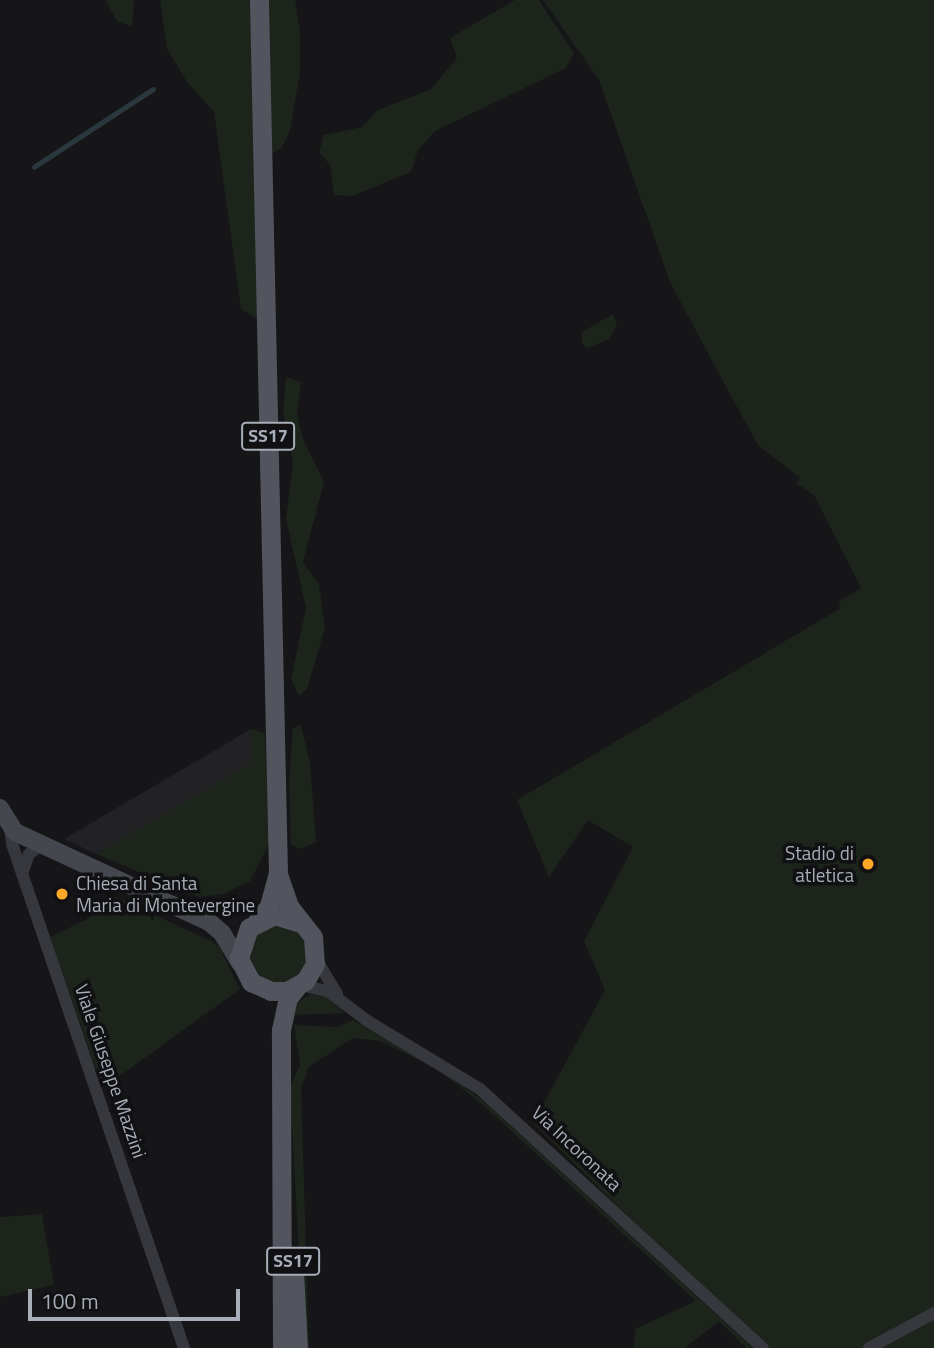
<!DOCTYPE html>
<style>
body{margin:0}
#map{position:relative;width:934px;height:1348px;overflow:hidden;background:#161618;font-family:"Titillium Web",sans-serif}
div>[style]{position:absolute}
.built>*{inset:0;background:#222225}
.green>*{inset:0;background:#1c241c}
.round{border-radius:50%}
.stream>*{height:4.5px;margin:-2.25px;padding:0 2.25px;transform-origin:2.25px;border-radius:2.25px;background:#2b373e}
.minor>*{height:12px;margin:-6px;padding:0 6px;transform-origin:6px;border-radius:6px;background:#37383e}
.secondary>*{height:18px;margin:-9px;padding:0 9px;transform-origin:9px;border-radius:9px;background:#44474e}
.primary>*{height:19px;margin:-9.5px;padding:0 9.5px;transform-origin:9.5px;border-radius:9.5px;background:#52555d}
.dots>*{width:19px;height:19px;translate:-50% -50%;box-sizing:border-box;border:4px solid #111113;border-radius:50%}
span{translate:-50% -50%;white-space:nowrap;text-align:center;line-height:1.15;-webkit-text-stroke:7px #111113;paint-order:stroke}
.shield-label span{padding:2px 5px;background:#111113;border:2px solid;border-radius:5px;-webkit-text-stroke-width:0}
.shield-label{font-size:18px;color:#a7aeb9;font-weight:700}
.poi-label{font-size:19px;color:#a7aeb9}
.right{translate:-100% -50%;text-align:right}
.left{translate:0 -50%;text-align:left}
.street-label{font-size:19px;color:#a7aeb9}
.scale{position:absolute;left:28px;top:1289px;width:212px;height:32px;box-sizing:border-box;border:4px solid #a7aeb9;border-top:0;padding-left:9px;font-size:21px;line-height:24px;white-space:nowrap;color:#a7aeb9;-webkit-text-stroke:5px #111113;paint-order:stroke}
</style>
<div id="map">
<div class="built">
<div style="clip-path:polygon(251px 729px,251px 763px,96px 854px,64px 839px)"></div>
</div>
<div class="green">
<div style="clip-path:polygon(105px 0,134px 0,132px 26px,118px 22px)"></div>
<div style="clip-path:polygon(160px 0,252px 0,259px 320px,241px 309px,214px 112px,187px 82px,167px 49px)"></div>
<div style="clip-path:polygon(268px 0,295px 0,300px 32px,300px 72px,290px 131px,282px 147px,271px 155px)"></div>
<div style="clip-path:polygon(515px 0,539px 0,574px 53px,566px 68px,435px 131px,418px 150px,411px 172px,352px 196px,334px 195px,330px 165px,319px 152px,324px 135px,362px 127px,378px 110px,431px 89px,457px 58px,450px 38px)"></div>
<div style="clip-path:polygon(543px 0,934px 0,934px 1348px,763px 1348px,533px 1123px,605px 990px,584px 941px,633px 847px,588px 820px,549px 877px,517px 800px,841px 608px,838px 602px,861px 588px,814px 495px,796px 483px,800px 478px,758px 445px,725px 385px,670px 282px,599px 80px)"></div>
<div style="clip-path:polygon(613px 314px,617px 325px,609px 339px,588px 348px,582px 344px,582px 332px)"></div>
<div style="clip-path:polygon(286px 377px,301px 382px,297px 414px,303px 439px,324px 482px,303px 562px,319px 584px,325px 628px,307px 689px,299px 696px,291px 679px,306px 608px,286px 519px,293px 462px,283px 412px)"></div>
<div style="clip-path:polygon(301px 725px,310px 763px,316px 842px,301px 849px,291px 845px,289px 782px,293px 728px)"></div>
<div style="clip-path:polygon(251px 729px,265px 733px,270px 842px,250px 881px,224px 894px,199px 897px,96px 854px,251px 763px)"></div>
<div style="clip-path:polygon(109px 894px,211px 941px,219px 947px,240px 989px,103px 1088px,50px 937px,89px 918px)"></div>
<div class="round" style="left:248px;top:924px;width:60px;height:60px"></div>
<div style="clip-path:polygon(310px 994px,328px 997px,345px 1013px,293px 1015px,297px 1003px)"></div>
<div style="clip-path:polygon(353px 1020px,438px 1069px,485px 1102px,753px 1348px,746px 1348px,719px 1321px,685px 1348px,634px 1348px,635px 1329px,696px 1301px,482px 1104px,437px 1069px,380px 1041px,353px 1038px,309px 1067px,301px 1088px,309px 1348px,304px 1348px,290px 1087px,300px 1065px,294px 1025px,337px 1027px)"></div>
<div style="clip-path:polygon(42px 1214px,54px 1285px,0 1297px,0 1217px)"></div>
</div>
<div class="stream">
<div style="left:34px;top:167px;width:142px;rotate:-33.2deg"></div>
</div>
<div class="minor">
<div style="left:10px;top:827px;width:17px;rotate:83deg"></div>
<div style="left:12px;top:844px;width:533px;rotate:71.16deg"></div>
<div style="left:22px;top:874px;width:21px;rotate:-71deg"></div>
<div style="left:29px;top:854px;width:16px;rotate:-38deg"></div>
<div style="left:316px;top:959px;width:41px;rotate:59deg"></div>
<div style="left:301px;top:985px;width:28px;rotate:13deg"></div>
<div style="left:328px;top:991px;width:48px;rotate:37.3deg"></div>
<div style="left:366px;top:1020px;width:133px;rotate:31.2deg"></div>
<div style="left:480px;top:1089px;width:384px;rotate:42.5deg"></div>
<div style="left:869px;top:1348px;width:74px;rotate:-28.3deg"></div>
</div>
<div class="secondary">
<div style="left:0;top:808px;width:28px;rotate:58deg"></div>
<div style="left:15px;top:832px;width:214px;rotate:24.9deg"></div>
<div style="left:209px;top:922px;width:17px;rotate:40deg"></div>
<div style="left:222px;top:933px;width:35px;rotate:59deg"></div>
</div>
<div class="primary">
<div style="left:278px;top:874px;width:34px;rotate:71deg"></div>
<div style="left:289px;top:906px;width:39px;rotate:52deg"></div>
<div style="left:313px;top:937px;width:27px;rotate:86deg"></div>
<div style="left:315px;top:964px;width:20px;rotate:120deg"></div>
<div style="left:305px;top:981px;width:21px;rotate:151deg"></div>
<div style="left:287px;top:991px;width:16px;rotate:180deg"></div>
<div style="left:271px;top:991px;width:22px;rotate:-156deg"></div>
<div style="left:251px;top:982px;width:27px;rotate:-117deg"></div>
<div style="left:239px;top:958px;width:32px;rotate:-72deg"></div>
<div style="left:249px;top:928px;width:28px;rotate:-27deg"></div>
<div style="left:274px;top:915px;width:30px;rotate:17deg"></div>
<div style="left:257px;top:921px;width:19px;rotate:-51deg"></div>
<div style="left:269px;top:906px;width:34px;rotate:-75deg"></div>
<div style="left:278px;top:873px;width:873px;rotate:-91.25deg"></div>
<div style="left:294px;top:1272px;width:76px;rotate:87deg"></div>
<div style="left:282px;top:1348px;width:318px;rotate:-90.2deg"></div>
<div style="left:281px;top:1030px;width:33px;rotate:-78deg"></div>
<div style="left:288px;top:998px;width:14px;rotate:-51deg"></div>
</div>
<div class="dots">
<div style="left:868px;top:864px;background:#ffa727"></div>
<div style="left:62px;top:894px;background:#ffa727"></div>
</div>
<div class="shield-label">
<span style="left:268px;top:436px">SS17</span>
<span style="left:293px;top:1261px">SS17</span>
</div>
<div class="poi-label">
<span class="right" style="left:854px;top:864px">Stadio di<br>atletica</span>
<span class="left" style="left:76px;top:894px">Chiesa di Santa<br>Maria di Montevergine</span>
</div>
<div class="street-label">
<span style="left:111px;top:1071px;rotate:71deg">Viale Giuseppe Mazzini</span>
<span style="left:577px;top:1148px;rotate:43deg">Via Incoronata</span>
</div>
<div class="scale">100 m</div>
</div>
